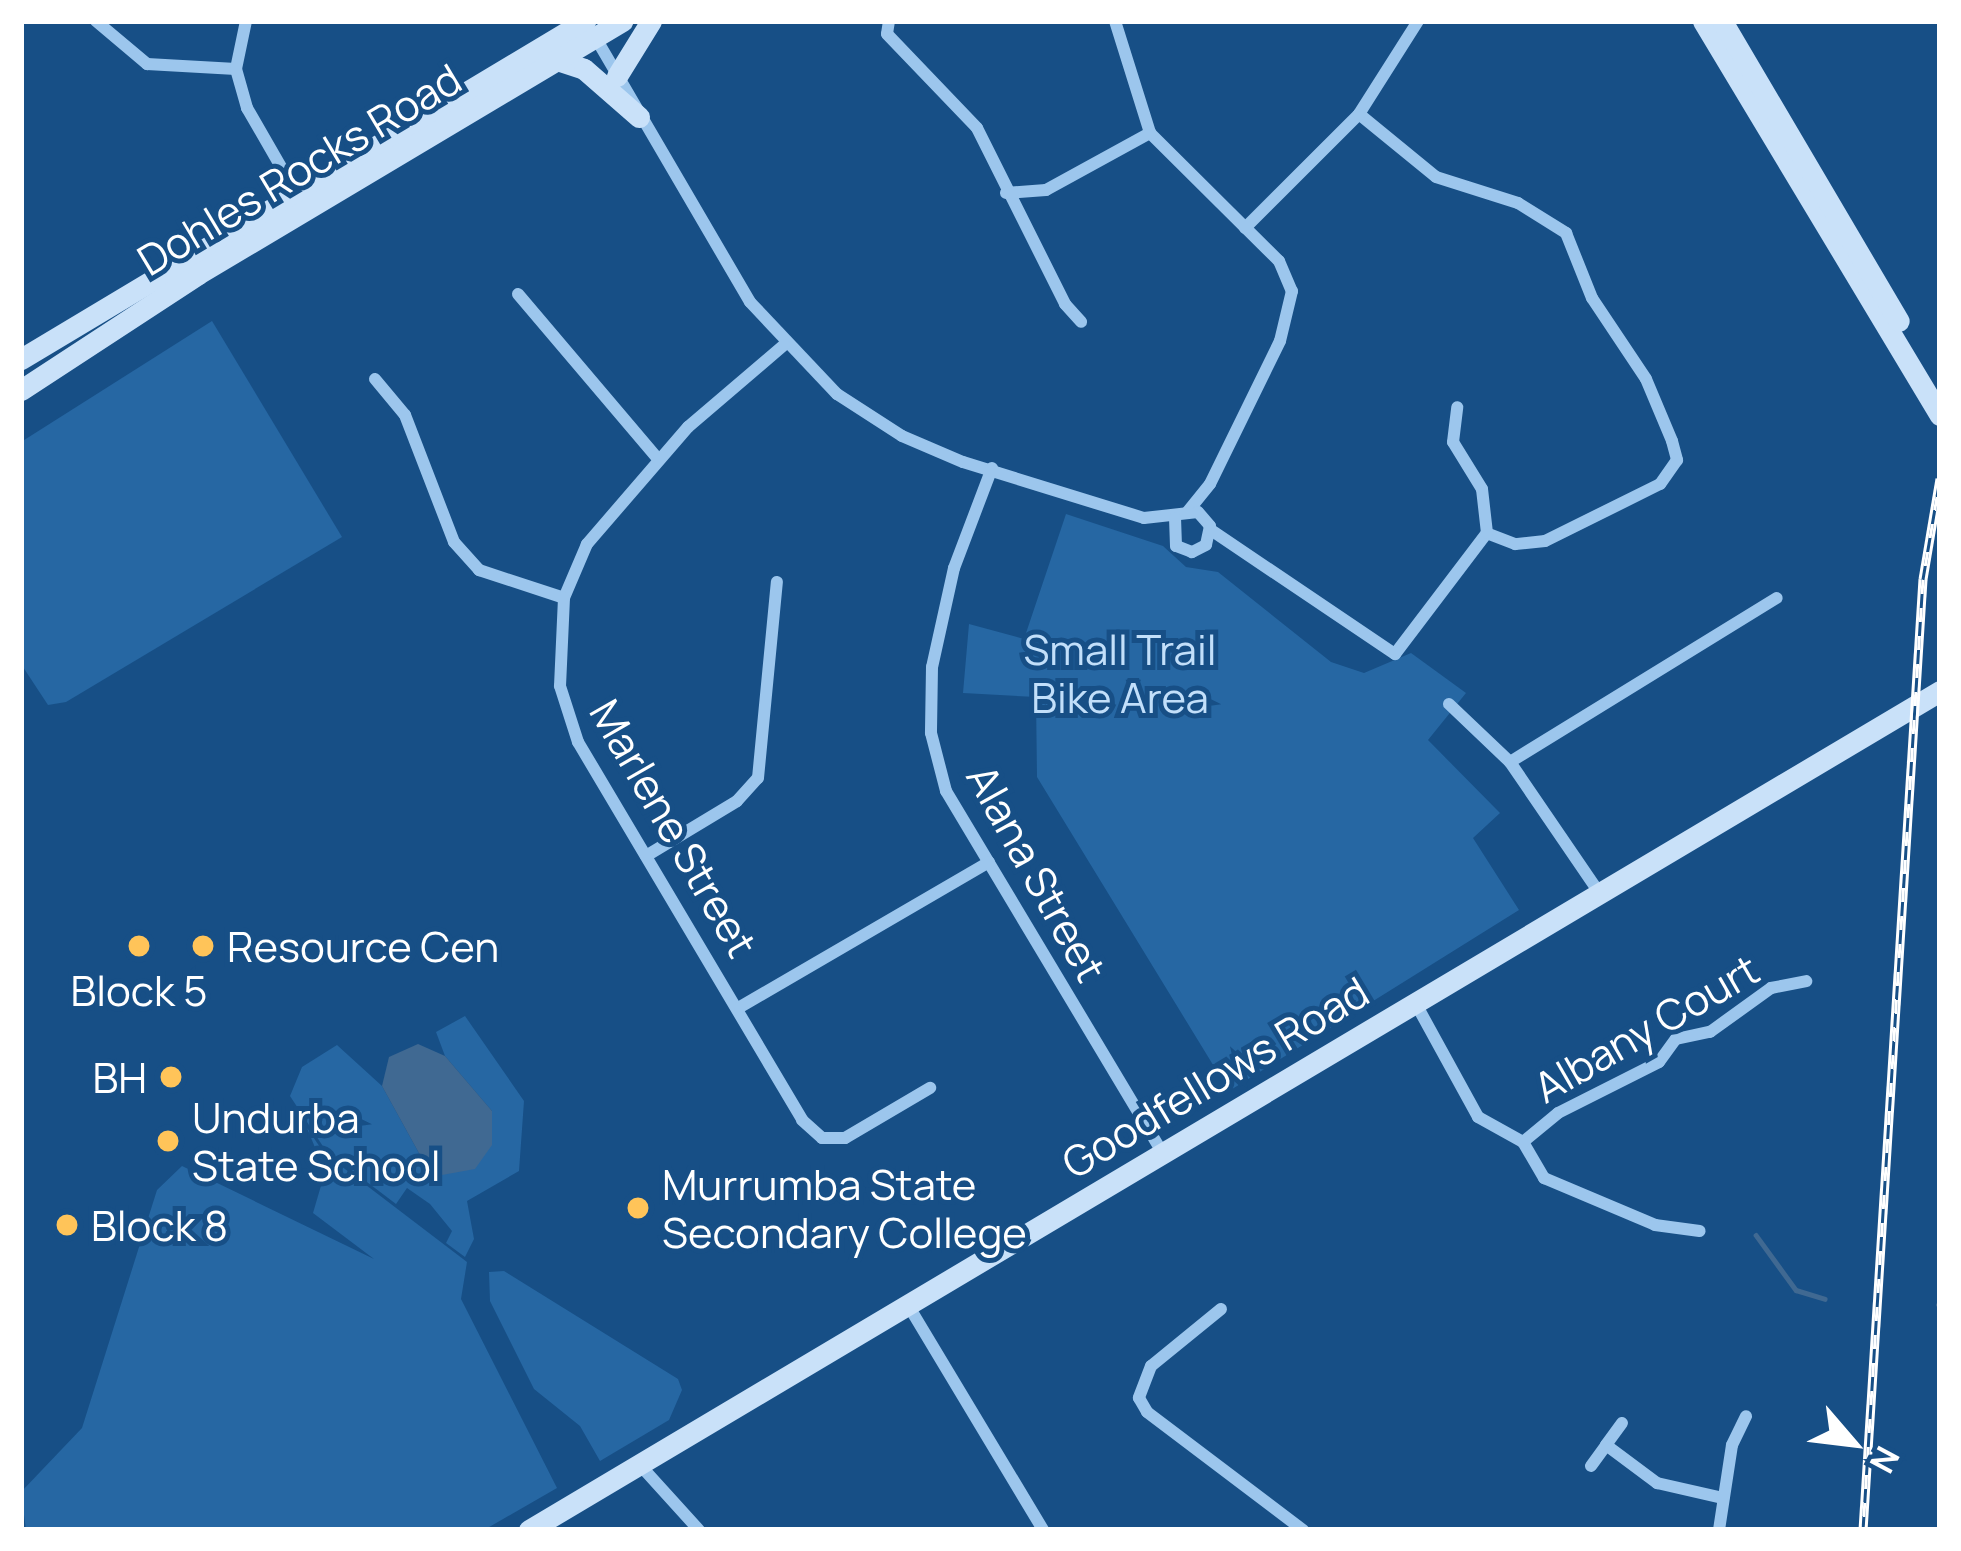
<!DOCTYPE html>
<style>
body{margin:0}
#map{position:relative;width:1961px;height:1551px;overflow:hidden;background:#174f86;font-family:Manrope,sans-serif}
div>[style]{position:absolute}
.green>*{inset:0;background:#2667a3}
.water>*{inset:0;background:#406992}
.stream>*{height:4.5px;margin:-2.25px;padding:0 2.25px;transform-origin:2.25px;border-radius:2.25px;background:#406992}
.street>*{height:12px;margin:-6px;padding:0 6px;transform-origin:6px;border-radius:6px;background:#9cc6ed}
.secondary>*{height:21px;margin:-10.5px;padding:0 10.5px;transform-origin:10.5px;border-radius:10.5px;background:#c9e1f9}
.rail>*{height:9px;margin-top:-4.5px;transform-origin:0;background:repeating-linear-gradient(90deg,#174f86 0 14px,#fff 0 28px);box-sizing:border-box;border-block:3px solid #fff}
.dots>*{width:33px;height:33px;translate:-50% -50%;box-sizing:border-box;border:6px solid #174f86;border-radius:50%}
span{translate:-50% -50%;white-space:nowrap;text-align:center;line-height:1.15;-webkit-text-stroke:10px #174f86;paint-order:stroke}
.street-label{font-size:42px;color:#fff}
.park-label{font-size:42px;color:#c2dffa}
.poi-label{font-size:42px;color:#fff}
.left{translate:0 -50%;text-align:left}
.right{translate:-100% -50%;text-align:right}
.frame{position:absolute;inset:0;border:24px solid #fff;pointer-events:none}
.north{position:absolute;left:1793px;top:1383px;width:120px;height:120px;-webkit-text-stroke:9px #174f86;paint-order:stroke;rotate:118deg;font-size:33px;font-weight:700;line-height:48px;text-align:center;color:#fff}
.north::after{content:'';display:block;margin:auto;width:42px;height:54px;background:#fff;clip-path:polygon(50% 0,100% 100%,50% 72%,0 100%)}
</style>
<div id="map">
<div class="green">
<div style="clip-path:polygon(212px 321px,342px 537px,66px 702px,48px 705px,21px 664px,21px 442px)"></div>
<div style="clip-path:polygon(1066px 514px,1163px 546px,1186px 567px,1218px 572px,1331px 662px,1364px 673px,1411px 653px,1466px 693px,1428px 740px,1500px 813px,1473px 838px,1519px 910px,1229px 1091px,1037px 777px,1036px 697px,963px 693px,969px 624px,1024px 639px)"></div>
<div style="clip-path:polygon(465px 1016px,524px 1101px,519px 1171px,467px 1201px,474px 1239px,465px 1257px,446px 1243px,452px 1231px,430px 1204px,407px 1188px,396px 1204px,326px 1151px,290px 1096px,302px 1067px,337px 1045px,382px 1086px,420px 1155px,492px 1111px,445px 1056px,436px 1032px)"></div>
<div style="clip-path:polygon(307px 1128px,324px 1153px,467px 1262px,461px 1299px,557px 1488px,484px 1530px,26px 1530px,21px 1492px,82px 1428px,157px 1190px,182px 1166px,374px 1259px,313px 1213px,325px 1172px)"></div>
<div style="clip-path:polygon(504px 1271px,678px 1379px,682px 1390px,669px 1420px,600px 1461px,580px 1426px,534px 1389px,490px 1301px,489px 1272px)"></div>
</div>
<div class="water">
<div style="clip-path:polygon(418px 1044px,445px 1056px,492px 1111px,492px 1145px,475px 1169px,442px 1175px,420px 1155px,382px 1086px,389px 1057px)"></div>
</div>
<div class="stream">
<div style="left:1756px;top:1235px;width:68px;rotate:54deg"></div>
<div style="left:1796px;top:1290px;width:30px;rotate:17deg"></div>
<div style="left:1938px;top:1305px;width:2px"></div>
</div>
<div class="street">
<div style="left:96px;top:21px;width:67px;rotate:40.1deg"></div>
<div style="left:147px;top:64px;width:89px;rotate:3.2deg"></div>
<div style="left:246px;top:21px;width:49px;rotate:101.8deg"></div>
<div style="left:236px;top:69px;width:41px;rotate:74.2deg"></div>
<div style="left:247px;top:108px;width:96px;rotate:60deg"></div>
<div style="left:889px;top:21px;width:13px;rotate:99deg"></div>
<div style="left:887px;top:34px;width:130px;rotate:46.2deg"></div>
<div style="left:977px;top:128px;width:197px;rotate:63.4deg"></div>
<div style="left:1065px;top:304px;width:24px;rotate:48deg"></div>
<div style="left:1115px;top:21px;width:117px;rotate:72.6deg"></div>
<div style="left:1150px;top:133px;width:182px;rotate:44.8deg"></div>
<div style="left:1279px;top:261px;width:33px;rotate:67deg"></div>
<div style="left:1292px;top:291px;width:51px;rotate:103.5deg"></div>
<div style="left:1280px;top:341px;width:159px;rotate:116.1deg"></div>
<div style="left:1210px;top:484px;width:35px;rotate:129deg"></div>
<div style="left:594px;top:35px;width:309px;rotate:59.7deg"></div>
<div style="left:750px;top:302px;width:127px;rotate:46.6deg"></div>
<div style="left:837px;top:394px;width:77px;rotate:32.9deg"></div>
<div style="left:902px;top:436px;width:66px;rotate:23.1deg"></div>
<div style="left:963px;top:462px;width:189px;rotate:17.2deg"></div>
<div style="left:1144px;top:518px;width:54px;rotate:-6.3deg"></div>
<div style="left:1198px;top:512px;width:18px;rotate:49deg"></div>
<div style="left:1210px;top:526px;width:19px;rotate:102deg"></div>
<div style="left:1206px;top:545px;width:16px;rotate:153deg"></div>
<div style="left:1192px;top:552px;width:17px;rotate:-159deg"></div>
<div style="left:1176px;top:546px;width:28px;rotate:-92deg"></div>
<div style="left:1359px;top:114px;width:99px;rotate:39.3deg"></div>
<div style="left:1436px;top:177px;width:86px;rotate:17.6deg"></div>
<div style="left:1518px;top:203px;width:57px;rotate:32deg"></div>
<div style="left:1566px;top:233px;width:70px;rotate:68.2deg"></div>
<div style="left:1592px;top:298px;width:97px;rotate:56.3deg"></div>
<div style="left:1646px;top:379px;width:67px;rotate:67.2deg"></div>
<div style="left:1672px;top:441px;width:20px;rotate:75deg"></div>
<div style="left:1677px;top:460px;width:29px;rotate:125deg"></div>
<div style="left:1660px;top:484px;width:128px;rotate:153.6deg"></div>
<div style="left:1545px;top:541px;width:30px;rotate:174deg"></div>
<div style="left:1515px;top:544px;width:30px;rotate:-159deg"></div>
<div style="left:1006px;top:193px;width:40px;rotate:-4.3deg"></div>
<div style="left:1046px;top:190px;width:119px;rotate:-28.7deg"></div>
<div style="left:1245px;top:228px;width:161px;rotate:-45deg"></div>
<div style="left:1359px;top:114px;width:110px;rotate:-57.6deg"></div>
<div style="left:518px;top:294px;width:216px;rotate:49.7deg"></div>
<div style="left:784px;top:345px;width:126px;rotate:139.5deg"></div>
<div style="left:688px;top:427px;width:155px;rotate:130.8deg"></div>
<div style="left:587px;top:544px;width:59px;rotate:113.1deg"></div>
<div style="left:564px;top:598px;width:88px;rotate:92.6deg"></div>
<div style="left:560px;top:686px;width:59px;rotate:72.2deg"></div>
<div style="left:578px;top:742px;width:439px;rotate:59.3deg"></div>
<div style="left:802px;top:1120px;width:27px;rotate:42deg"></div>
<div style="left:822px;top:1138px;width:23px"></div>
<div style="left:845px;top:1138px;width:99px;rotate:-30.5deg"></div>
<div style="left:375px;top:379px;width:47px;rotate:50.2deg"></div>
<div style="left:405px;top:415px;width:136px;rotate:68.9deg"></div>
<div style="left:454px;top:542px;width:38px;rotate:48deg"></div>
<div style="left:479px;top:570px;width:89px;rotate:18.2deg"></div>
<div style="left:992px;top:468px;width:107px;rotate:110.8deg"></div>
<div style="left:954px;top:568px;width:101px;rotate:102.5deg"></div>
<div style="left:932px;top:667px;width:66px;rotate:90.9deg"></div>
<div style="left:931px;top:733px;width:60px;rotate:75.5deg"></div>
<div style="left:946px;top:791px;width:421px;rotate:59.1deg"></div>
<div style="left:1211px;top:530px;width:222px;rotate:34deg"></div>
<div style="left:1395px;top:654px;width:152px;rotate:-52.8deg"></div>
<div style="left:1487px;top:533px;width:44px;rotate:-96.5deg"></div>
<div style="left:1482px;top:489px;width:55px;rotate:-121.7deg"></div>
<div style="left:1453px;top:442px;width:35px;rotate:-83deg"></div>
<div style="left:1449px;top:704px;width:84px;rotate:43.6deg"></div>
<div style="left:1510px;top:762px;width:160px;rotate:55.7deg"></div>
<div style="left:1510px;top:762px;width:313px;rotate:-31.6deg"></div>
<div style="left:646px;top:856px;width:106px;rotate:-31.1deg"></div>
<div style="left:737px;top:801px;width:31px;rotate:-48deg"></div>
<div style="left:758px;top:778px;width:197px;rotate:-84.5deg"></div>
<div style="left:1416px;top:1004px;width:129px;rotate:61.2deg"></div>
<div style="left:1478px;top:1117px;width:51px;rotate:29.1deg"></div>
<div style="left:1523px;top:1142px;width:42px;rotate:59.7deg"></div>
<div style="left:1544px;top:1178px;width:121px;rotate:22.9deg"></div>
<div style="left:1655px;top:1225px;width:45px;rotate:7.6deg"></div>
<div style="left:740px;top:1007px;width:288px;rotate:-30.2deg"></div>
<div style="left:1523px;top:1142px;width:45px;rotate:-39.6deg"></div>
<div style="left:1558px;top:1113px;width:113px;rotate:-26.8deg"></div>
<div style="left:1659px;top:1062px;width:29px;rotate:-54deg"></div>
<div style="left:1676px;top:1039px;width:35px;rotate:-12deg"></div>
<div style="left:1710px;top:1032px;width:75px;rotate:-35.8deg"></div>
<div style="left:1771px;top:988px;width:36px;rotate:-11deg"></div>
<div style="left:908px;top:1305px;width:262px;rotate:59deg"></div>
<div style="left:1221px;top:1309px;width:90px;rotate:140.8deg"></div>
<div style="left:1151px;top:1366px;width:34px;rotate:111deg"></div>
<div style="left:1139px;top:1398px;width:16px;rotate:60deg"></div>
<div style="left:1147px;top:1412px;width:196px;rotate:37.1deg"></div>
<div style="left:1622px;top:1423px;width:27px;rotate:126deg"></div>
<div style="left:1606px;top:1445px;width:64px;rotate:36.7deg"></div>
<div style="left:1657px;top:1483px;width:68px;rotate:12.8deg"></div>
<div style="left:640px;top:1465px;width:88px;rotate:47.8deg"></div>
<div style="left:1591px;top:1466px;width:26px;rotate:-54deg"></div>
<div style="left:1719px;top:1530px;width:86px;rotate:-81.3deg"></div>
<div style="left:1732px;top:1445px;width:32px;rotate:-64deg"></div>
</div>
<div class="secondary">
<div style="left:1703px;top:21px;width:460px;rotate:59deg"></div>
<div style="left:1722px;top:21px;width:348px;rotate:59.5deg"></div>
<div style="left:557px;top:60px;width:28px;rotate:18deg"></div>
<div style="left:584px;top:69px;width:73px;rotate:41.1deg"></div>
<div style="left:617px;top:76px;width:65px;rotate:-58.3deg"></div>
<div style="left:21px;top:359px;width:658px;rotate:-30.93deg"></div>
<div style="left:21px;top:390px;width:212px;rotate:-33.2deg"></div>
<div style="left:198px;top:274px;width:494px;rotate:-30.8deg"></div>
<div style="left:529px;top:1530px;width:1642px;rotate:-30.74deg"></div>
</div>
<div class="rail">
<div style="left:1863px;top:1530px;width:953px;rotate:-86.39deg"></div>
<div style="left:1923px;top:579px;width:102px;rotate:-80.4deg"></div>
</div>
<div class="dots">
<div style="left:139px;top:946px;background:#ffc459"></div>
<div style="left:203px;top:946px;background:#ffc459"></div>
<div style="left:171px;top:1077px;background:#ffc459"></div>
<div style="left:168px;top:1141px;background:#ffc459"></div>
<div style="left:638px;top:1208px;background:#ffc459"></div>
<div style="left:67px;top:1225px;background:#ffc459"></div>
</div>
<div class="street-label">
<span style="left:299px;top:169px;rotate:-31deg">Dohles Rocks Road</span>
<span style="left:674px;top:828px;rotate:60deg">Marlene Street</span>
<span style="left:1037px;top:873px;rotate:61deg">Alana Street</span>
<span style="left:1646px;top:1028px;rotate:-30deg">Albany Court</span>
<span style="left:1215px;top:1077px;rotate:-31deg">Goodfellows Road</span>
</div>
<div class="park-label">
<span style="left:1120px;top:673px">Small Trail<br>Bike Area</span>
</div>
<div class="poi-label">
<span class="left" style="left:227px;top:946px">Resource Cen</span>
<span style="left:139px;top:990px">Block 5</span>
<span class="right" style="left:147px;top:1077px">BH</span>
<span class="left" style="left:192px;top:1141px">Undurba<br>State School</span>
<span class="left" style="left:662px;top:1208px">Murrumba State<br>Secondary College</span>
<span class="left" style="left:91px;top:1225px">Block 8</span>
</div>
<div class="frame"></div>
<div class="north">N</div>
</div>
